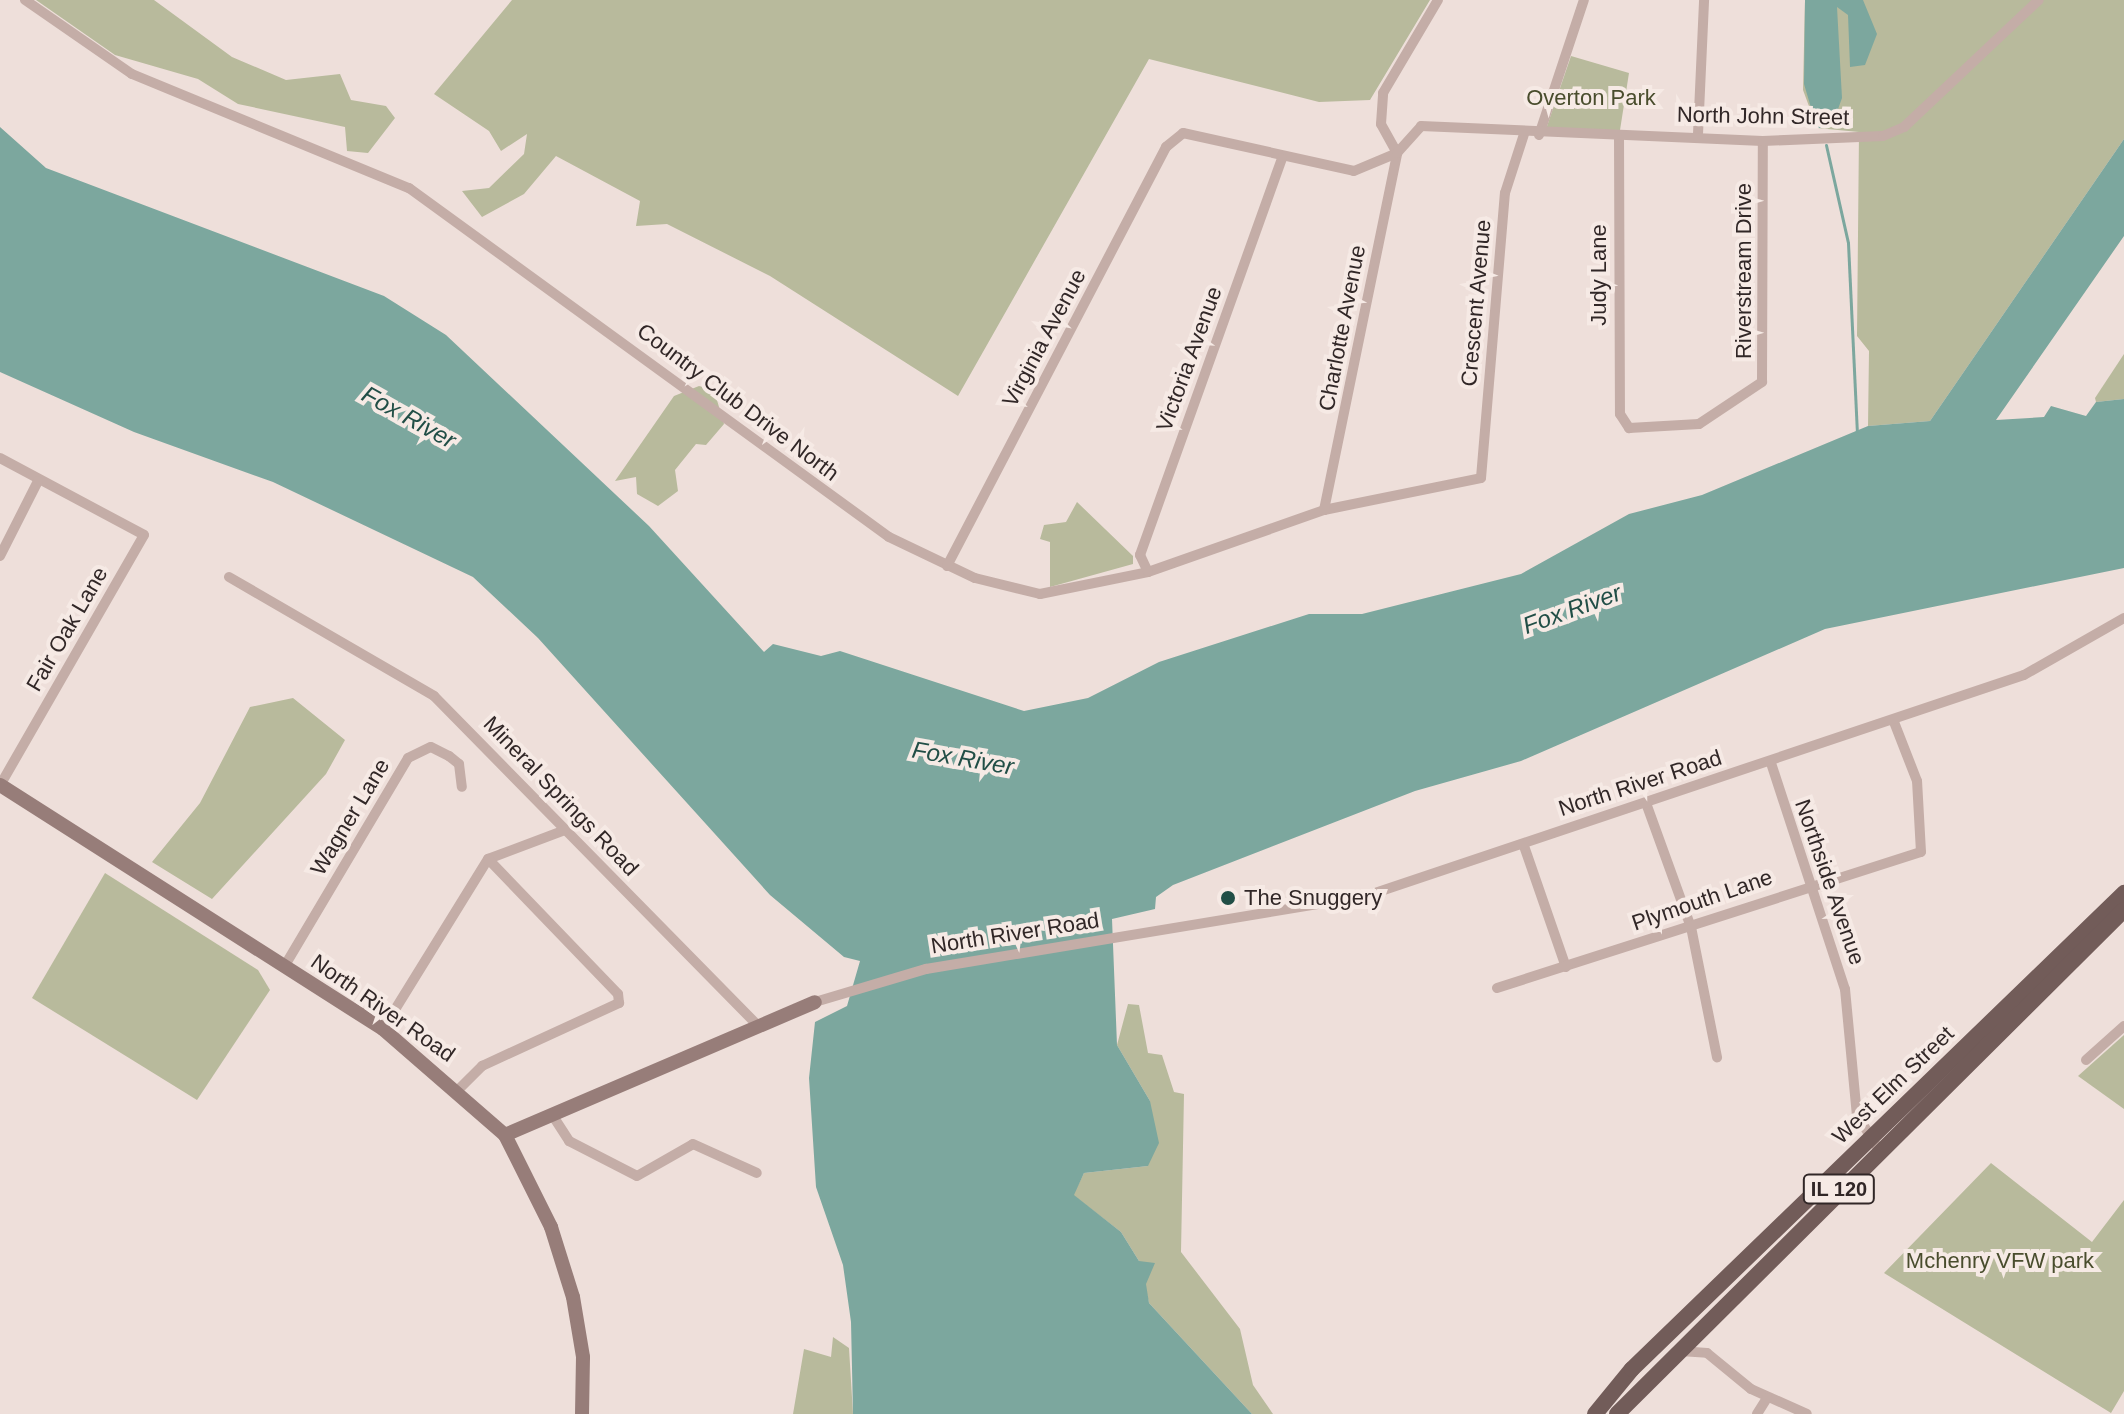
<!DOCTYPE html>
<style>
body{margin:0}
#map{position:relative;width:2124px;height:1414px;overflow:hidden;background:#eedfda;font-family:Helvetica,sans-serif}
div>[style]{position:absolute}
.green>*{inset:0;background:#b8ba9c}
.water>*{inset:0;background:#7ca79e}
.stream>*{height:3px;margin:-1.5px;padding:0 1.5px;transform-origin:1.5px;border-radius:1.5px;background:#7ca79e}
.street>*{height:10px;margin:-5px;padding:0 5px;transform-origin:5px;border-radius:5px;background:#c4ada7}
.secondary>*{height:14px;margin:-7px;padding:0 7px;transform-origin:7px;border-radius:7px;background:#977d79}
.primary>*{height:16px;margin:-8px;padding:0 8px;transform-origin:8px;border-radius:8px;background:#725c59}
.dots>*{width:22px;height:22px;translate:-50% -50%;box-sizing:border-box;border:4px solid #f6eae5;border-radius:50%}
span{translate:-50% -50%;white-space:nowrap;text-align:center;line-height:1.15;-webkit-text-stroke:8px #f6eae5;paint-order:stroke}
.shield-label span{padding:2px 6px;background:#f6eae5;border:2px solid;border-radius:6px;-webkit-text-stroke-width:0}
.shield-label{font-size:20px;color:#312727;font-weight:700}
.park-label{font-size:22px;color:#494d2d}
.street-label{font-size:22px;color:#312727}
.poi-label{font-size:22px;color:#312727}
.left{translate:0 -50%;text-align:left}
.water-label{font-size:24px;color:#214e46;font-style:italic}
</style>
<div id="map">
<div class="green">
<div style="clip-path:polygon(36px 0,154px 0,232px 57px,286px 80px,340px 74px,351px 100px,386px 106px,395px 118px,368px 153px,347px 151px,345px 127px,238px 104px,198px 79px,115px 55px)"></div>
<div style="clip-path:polygon(512px 0,1430px 0,1370px 100px,1319px 102px,1149px 59px,958px 396px,770px 276px,667px 224px,636px 226px,640px 201px,556px 156px,524px 194px,482px 217px,462px 191px,489px 188px,524px 154px,527px 134px,501px 151px,489px 131px,434px 94px)"></div>
<div style="clip-path:polygon(1805px 0,2124px 0,2124px 139px,1930px 421px,1868px 426px,1869px 351px,1857px 336px,1859px 132px,1817px 128px,1803px 90px)"></div>
<div style="clip-path:polygon(1571px 56px,1629px 73px,1620px 130px,1545px 132px)"></div>
<div style="clip-path:polygon(2124px 354px,2124px 399px,2096px 402px,2095px 398px)"></div>
<div style="clip-path:polygon(699px 386px,714px 390px,724px 424px,706px 445px,696px 444px,675px 470px,678px 491px,658px 506px,637px 494px,636px 477px,615px 481px,674px 396px)"></div>
<div style="clip-path:polygon(1077px 502px,1133px 556px,1133px 564px,1050px 587px,1050px 542px,1040px 539px,1044px 525px,1066px 522px)"></div>
<div style="clip-path:polygon(293px 698px,345px 740px,326px 774px,212px 899px,152px 862px,200px 803px,250px 707px)"></div>
<div style="clip-path:polygon(105px 873px,258px 970px,270px 990px,197px 1100px,32px 998px)"></div>
<div style="clip-path:polygon(1128px 1004px,1139px 1005px,1148px 1053px,1162px 1055px,1174px 1092px,1184px 1094px,1181px 1252px,1240px 1329px,1253px 1385px,1273px 1414px,1252px 1414px,1149px 1303px,1139px 1261px,1121px 1232px,1073px 1195px,1084px 1173px,1148px 1166px,1150px 1101px,1117px 1045px)"></div>
<div style="clip-path:polygon(2124px 1035px,2124px 1109px,2078px 1076px)"></div>
<div style="clip-path:polygon(1991px 1163px,2092px 1242px,2124px 1200px,2124px 1391px,2111px 1413px,1884px 1273px)"></div>
<div style="clip-path:polygon(833px 1337px,849px 1348px,853px 1414px,793px 1414px,804px 1349px,831px 1357px)"></div>
</div>
<div class="water">
<div style="clip-path:polygon(1805px 0,1863px 0,1877px 34px,1865px 65px,1850px 67px,1848px 15px,1837px 7px,1842px 98px,1837px 112px,1827px 114px,1828px 128px,1817px 128px,1804px 84px)"></div>
<div style="clip-path:polygon(0 127px,46px 168px,384px 296px,446px 335px,649px 526px,764px 652px,773px 644px,821px 656px,840px 651px,1024px 711px,1088px 698px,1159px 662px,1309px 614px,1362px 614px,1521px 574px,1629px 514px,1702px 495px,1868px 426px,1930px 421px,2124px 139px,2124px 236px,1996px 420px,2044px 417px,2051px 406px,2086px 416px,2096px 402px,2124px 399px,2124px 568px,1825px 629px,1521px 761px,1415px 791px,1173px 885px,1156px 897px,1155px 909px,1112px 919px,1117px 1045px,1150px 1101px,1159px 1143px,1148px 1166px,1084px 1173px,1074px 1195px,1121px 1232px,1139px 1261px,1155px 1263px,1146px 1284px,1149px 1303px,1252px 1414px,853px 1414px,851px 1322px,843px 1265px,816px 1187px,809px 1078px,815px 1022px,847px 1006px,860px 961px,844px 957px,770px 895px,538px 638px,473px 577px,273px 482px,134px 432px,0 372px)"></div>
</div>
<div class="stream">
<div style="left:1826px;top:145px;width:100px;rotate:77.3deg"></div>
<div style="left:1848px;top:243px;width:188px;rotate:87.3deg"></div>
</div>
<div class="street">
<div style="left:25px;top:0;width:130px;rotate:34.7deg"></div>
<div style="left:132px;top:74px;width:300px;rotate:22.4deg"></div>
<div style="left:409px;top:188px;width:593px;rotate:36.02deg"></div>
<div style="left:889px;top:537px;width:95px;rotate:25.5deg"></div>
<div style="left:975px;top:578px;width:67px;rotate:13.8deg"></div>
<div style="left:1040px;top:594px;width:110px;rotate:-11.5deg"></div>
<div style="left:1148px;top:572px;width:187px;rotate:-19.4deg"></div>
<div style="left:1324px;top:510px;width:160px;rotate:-11.5deg"></div>
<div style="left:1481px;top:478px;width:286px;rotate:-85.2deg"></div>
<div style="left:1505px;top:193px;width:62px;rotate:-72.1deg"></div>
<div style="left:1698px;top:134px;width:134px;rotate:-87.4deg"></div>
<div style="left:1539px;top:135px;width:142px;rotate:-71.6deg"></div>
<div style="left:1619px;top:136px;width:278px;rotate:89.8deg"></div>
<div style="left:1620px;top:414px;width:17px;rotate:57deg"></div>
<div style="left:1629px;top:428px;width:70px;rotate:-3.3deg"></div>
<div style="left:1699px;top:424px;width:76px;rotate:-33.7deg"></div>
<div style="left:1762px;top:382px;width:241px;rotate:-89.8deg"></div>
<div style="left:0;top:458px;width:163px;rotate:28.1deg"></div>
<div style="left:144px;top:535px;width:289px;rotate:119.9deg"></div>
<div style="left:1324px;top:510px;width:364px;rotate:-78.4deg"></div>
<div style="left:1397px;top:153px;width:33px;rotate:-119deg"></div>
<div style="left:1381px;top:124px;width:31px;rotate:-86deg"></div>
<div style="left:1383px;top:93px;width:108px;rotate:-59.4deg"></div>
<div style="left:0;top:556px;width:84px;rotate:-63.1deg"></div>
<div style="left:947px;top:566px;width:473px;rotate:-62.4deg"></div>
<div style="left:1166px;top:147px;width:22px;rotate:-39deg"></div>
<div style="left:1183px;top:133px;width:175px;rotate:12.5deg"></div>
<div style="left:1354px;top:171px;width:47px;rotate:-22.7deg"></div>
<div style="left:1397px;top:153px;width:36px;rotate:-48deg"></div>
<div style="left:1421px;top:126px;width:342px;rotate:2.5deg"></div>
<div style="left:1763px;top:141px;width:120px;rotate:-2.4deg"></div>
<div style="left:1883px;top:136px;width:23px;rotate:-23deg"></div>
<div style="left:1904px;top:127px;width:185px;rotate:-43.3deg"></div>
<div style="left:1148px;top:572px;width:19px;rotate:-115deg"></div>
<div style="left:1140px;top:555px;width:421px;rotate:-70.3deg"></div>
<div style="left:229px;top:577px;width:237px;rotate:30.1deg"></div>
<div style="left:434px;top:696px;width:461px;rotate:45.5deg"></div>
<div style="left:1771px;top:763px;width:238px;rotate:71.9deg"></div>
<div style="left:1845px;top:989px;width:127px;rotate:84.6deg"></div>
<div style="left:1857px;top:1115px;width:41px;rotate:57.8deg"></div>
<div style="left:1646px;top:803px;width:132px;rotate:70.1deg"></div>
<div style="left:1691px;top:927px;width:133px;rotate:78.7deg"></div>
<div style="left:1524px;top:846px;width:128px;rotate:70.9deg"></div>
<div style="left:488px;top:859px;width:82px;rotate:-20.6deg"></div>
<div style="left:284px;top:967px;width:243px;rotate:-59.3deg"></div>
<div style="left:408px;top:758px;width:25px;rotate:-26deg"></div>
<div style="left:431px;top:747px;width:20px;rotate:27deg"></div>
<div style="left:449px;top:756px;width:13px;rotate:39deg"></div>
<div style="left:459px;top:764px;width:23px;rotate:83deg"></div>
<div style="left:1497px;top:988px;width:445px;rotate:-17.8deg"></div>
<div style="left:1921px;top:852px;width:71px;rotate:-93.2deg"></div>
<div style="left:1917px;top:781px;width:63px;rotate:-111.3deg"></div>
<div style="left:815px;top:1002px;width:116px;rotate:-16.6deg"></div>
<div style="left:926px;top:969px;width:446px;rotate:-9.4deg"></div>
<div style="left:1366px;top:896px;width:694px;rotate:-18.57deg"></div>
<div style="left:2024px;top:675px;width:115px;rotate:-29.7deg"></div>
<div style="left:383px;top:1029px;width:200px;rotate:-58.3deg"></div>
<div style="left:2086px;top:1060px;width:51px;rotate:-41.8deg"></div>
<div style="left:459px;top:1089px;width:33px;rotate:-45deg"></div>
<div style="left:482px;top:1066px;width:151px;rotate:-24.7deg"></div>
<div style="left:619px;top:1003px;width:9px;rotate:-96deg"></div>
<div style="left:618px;top:994px;width:187px;rotate:-133.9deg"></div>
<div style="left:553px;top:1116px;width:30px;rotate:57deg"></div>
<div style="left:569px;top:1141px;width:76px;rotate:27.2deg"></div>
<div style="left:637px;top:1176px;width:64px;rotate:-29.7deg"></div>
<div style="left:693px;top:1144px;width:70px;rotate:24.4deg"></div>
<div style="left:1680px;top:1351px;width:27px;rotate:4deg"></div>
<div style="left:1707px;top:1353px;width:57px;rotate:39.3deg"></div>
<div style="left:1751px;top:1389px;width:61px;rotate:24.1deg"></div>
<div style="left:1757px;top:1414px;width:19px;rotate:-58deg"></div>
</div>
<div class="secondary">
<div style="left:0;top:785px;width:454px;rotate:32.5deg"></div>
<div style="left:383px;top:1029px;width:162px;rotate:41deg"></div>
<div style="left:505px;top:1135px;width:103px;rotate:63.4deg"></div>
<div style="left:551px;top:1227px;width:73px;rotate:72.6deg"></div>
<div style="left:573px;top:1297px;width:61px;rotate:80.5deg"></div>
<div style="left:583px;top:1357px;width:57px;rotate:91deg"></div>
<div style="left:505px;top:1135px;width:337px;rotate:-23.2deg"></div>
</div>
<div class="primary">
<div style="left:1595px;top:1414px;width:58px;rotate:-50.6deg"></div>
<div style="left:1632px;top:1369px;width:685px;rotate:-44.05deg"></div>
<div style="left:1617px;top:1414px;width:715px;rotate:-44.83deg"></div>
</div>
<div class="dots">
<div style="left:1228px;top:898px;background:#214e46"></div>
</div>
<div class="shield-label">
<span style="left:1839px;top:1189px">IL 120</span>
</div>
<div class="park-label">
<span style="left:1591px;top:98px">Overton Park</span>
<span style="left:2000px;top:1261px">Mchenry VFW park</span>
</div>
<div class="street-label">
<span style="left:1763px;top:116px;rotate:1deg">North John Street</span>
<span style="left:1744px;top:271px;rotate:-90deg">Riverstream Drive</span>
<span style="left:1599px;top:275px;rotate:-90deg">Judy Lane</span>
<span style="left:1476px;top:303px;rotate:-85deg">Crescent Avenue</span>
<span style="left:1342px;top:328px;rotate:-79deg">Charlotte Avenue</span>
<span style="left:1044px;top:338px;rotate:-62deg">Virginia Avenue</span>
<span style="left:1189px;top:359px;rotate:-70deg">Victoria Avenue</span>
<span style="left:738px;top:402px;rotate:37deg">Country Club Drive North</span>
<span style="left:67px;top:629px;rotate:-60deg">Fair Oak Lane</span>
<span style="left:1640px;top:783px;rotate:-18deg">North River Road</span>
<span style="left:561px;top:796px;rotate:46deg">Mineral Springs Road</span>
<span style="left:350px;top:817px;rotate:-59deg">Wagner Lane</span>
<span style="left:1830px;top:882px;rotate:71deg">Northside Avenue</span>
<span style="left:1702px;top:900px;rotate:-19deg">Plymouth Lane</span>
<span style="left:1015px;top:933px;rotate:-9deg">North River Road</span>
<span style="left:383px;top:1008px;rotate:35deg">North River Road</span>
<span style="left:1893px;top:1085px;rotate:-44deg">West Elm Street</span>
</div>
<div class="poi-label">
<span class="left" style="left:1244px;top:898px">The Snuggery</span>
</div>
<div class="water-label">
<span style="left:409px;top:417px;rotate:29deg">Fox River</span>
<span style="left:1572px;top:609px;rotate:-20deg">Fox River</span>
<span style="left:963px;top:758px;rotate:10deg">Fox River</span>
</div>
</div>
